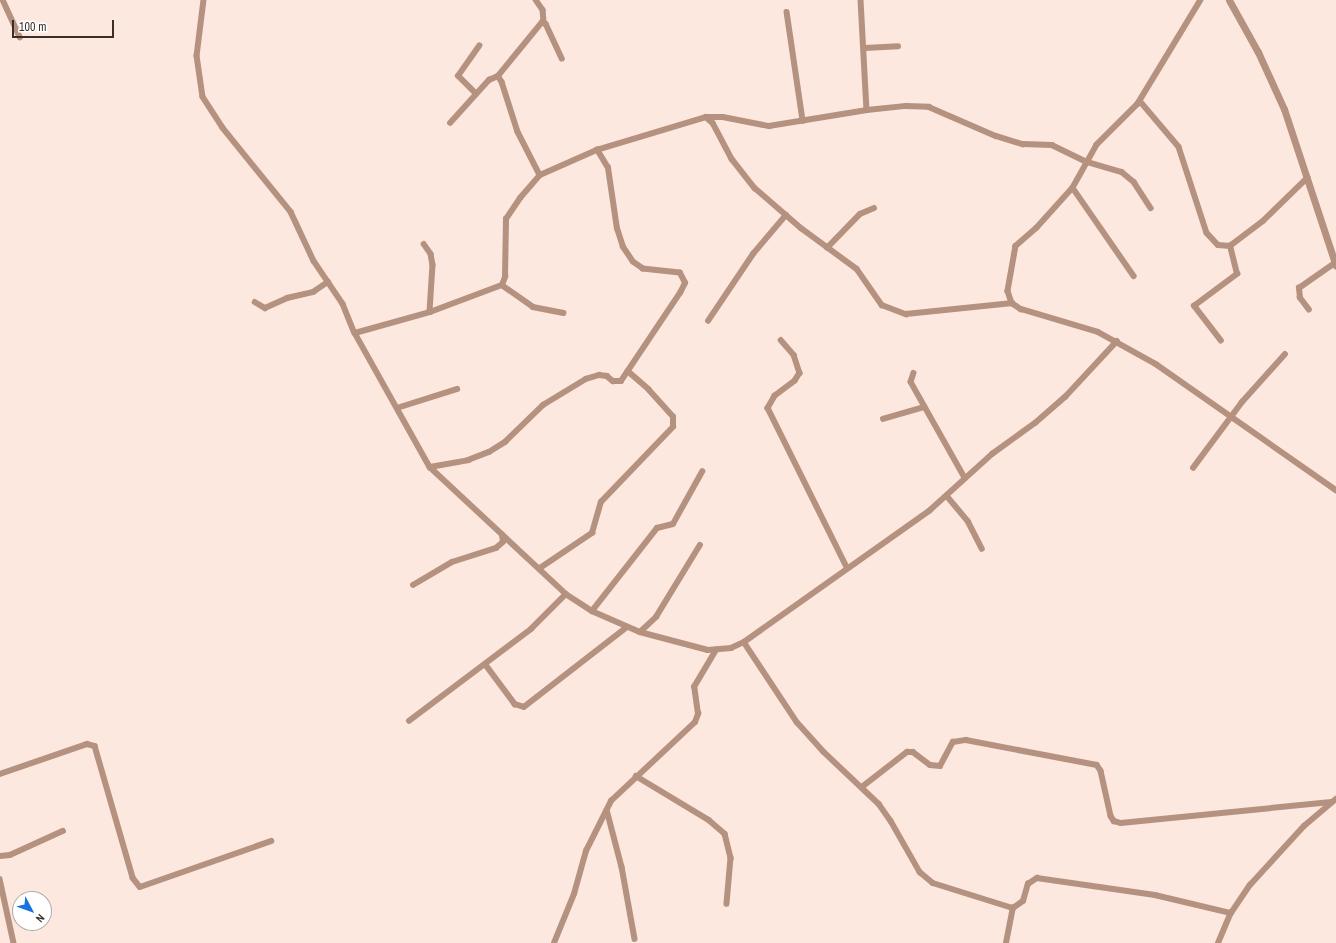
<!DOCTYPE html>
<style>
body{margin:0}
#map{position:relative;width:1336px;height:943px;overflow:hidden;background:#fce8de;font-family:"Archivo Narrow",sans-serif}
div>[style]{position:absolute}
.minor>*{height:5.5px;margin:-2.75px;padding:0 2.75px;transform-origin:2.75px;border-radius:2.75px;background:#b59180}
.tertiary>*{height:7px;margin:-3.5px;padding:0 3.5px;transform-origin:3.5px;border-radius:3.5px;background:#b59180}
span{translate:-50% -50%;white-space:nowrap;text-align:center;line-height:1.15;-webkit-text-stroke:3.5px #fff;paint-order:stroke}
.north{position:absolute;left:12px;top:891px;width:40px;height:40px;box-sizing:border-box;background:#fff;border:1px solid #b1aba9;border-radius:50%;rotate:131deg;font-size:11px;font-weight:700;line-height:16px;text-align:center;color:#3b2e28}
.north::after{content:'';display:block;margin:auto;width:14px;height:18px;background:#1973dc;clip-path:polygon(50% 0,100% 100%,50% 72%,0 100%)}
.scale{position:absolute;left:12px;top:20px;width:102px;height:18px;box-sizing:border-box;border:2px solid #3b2e28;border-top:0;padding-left:5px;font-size:12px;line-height:14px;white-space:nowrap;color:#3b2e28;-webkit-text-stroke:3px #fff;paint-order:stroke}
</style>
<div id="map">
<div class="minor">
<div style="left:3px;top:0;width:41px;rotate:65.3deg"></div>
<div style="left:204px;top:0;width:56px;rotate:97.1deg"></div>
<div style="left:197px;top:56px;width:41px;rotate:81.7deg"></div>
<div style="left:203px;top:97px;width:37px;rotate:57deg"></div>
<div style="left:223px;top:128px;width:108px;rotate:51deg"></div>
<div style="left:291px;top:212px;width:54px;rotate:64.9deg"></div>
<div style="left:314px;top:261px;width:52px;rotate:56deg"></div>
<div style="left:343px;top:304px;width:31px;rotate:68deg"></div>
<div style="left:355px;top:333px;width:154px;rotate:60.8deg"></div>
<div style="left:430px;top:467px;width:186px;rotate:43deg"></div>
<div style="left:566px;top:594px;width:31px;rotate:33deg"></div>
<div style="left:592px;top:611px;width:52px;rotate:23.6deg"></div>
<div style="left:640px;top:632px;width:70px;rotate:14.8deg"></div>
<div style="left:708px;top:650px;width:23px;rotate:-5deg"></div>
<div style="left:731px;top:648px;width:14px;rotate:-25deg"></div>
<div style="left:744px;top:642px;width:227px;rotate:-35.3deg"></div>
<div style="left:929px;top:511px;width:85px;rotate:-42.1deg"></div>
<div style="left:992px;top:454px;width:53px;rotate:-35.8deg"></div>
<div style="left:1035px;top:423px;width:40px;rotate:-41deg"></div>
<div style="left:1065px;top:397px;width:76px;rotate:-47.1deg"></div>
<div style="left:536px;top:0;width:12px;rotate:55deg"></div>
<div style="left:543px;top:10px;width:11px;rotate:85deg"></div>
<div style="left:861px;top:0;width:110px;rotate:86.9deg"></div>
<div style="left:1201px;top:0;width:122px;rotate:121.2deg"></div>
<div style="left:1138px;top:104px;width:58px;rotate:135deg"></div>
<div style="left:1097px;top:145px;width:49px;rotate:119.2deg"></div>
<div style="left:1073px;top:188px;width:54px;rotate:132deg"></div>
<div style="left:1037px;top:228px;width:28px;rotate:139deg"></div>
<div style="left:1016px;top:246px;width:46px;rotate:100.1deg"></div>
<div style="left:1008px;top:291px;width:13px;rotate:72deg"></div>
<div style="left:1012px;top:303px;width:11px;rotate:34deg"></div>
<div style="left:1021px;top:309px;width:80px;rotate:16.6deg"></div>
<div style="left:1098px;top:332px;width:66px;rotate:28.9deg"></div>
<div style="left:1156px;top:364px;width:220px;rotate:35deg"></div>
<div style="left:787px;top:12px;width:110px;rotate:81.6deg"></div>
<div style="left:865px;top:48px;width:33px;rotate:-3deg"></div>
<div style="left:498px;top:76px;width:70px;rotate:-50.8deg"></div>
<div style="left:542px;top:22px;width:4px;rotate:27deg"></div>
<div style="left:546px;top:24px;width:38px;rotate:65deg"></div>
<div style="left:476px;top:94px;width:25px;rotate:-135deg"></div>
<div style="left:458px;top:76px;width:37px;rotate:-55deg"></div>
<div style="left:1140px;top:101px;width:60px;rotate:49.7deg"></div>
<div style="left:1179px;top:147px;width:90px;rotate:72deg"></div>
<div style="left:1207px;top:233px;width:16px;rotate:47deg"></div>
<div style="left:1218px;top:245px;width:12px;rotate:5deg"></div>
<div style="left:1230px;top:246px;width:41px;rotate:-37.1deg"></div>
<div style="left:1263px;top:221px;width:62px;rotate:-44.3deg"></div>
<div style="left:706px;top:117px;width:9px;rotate:41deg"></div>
<div style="left:713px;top:123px;width:41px;rotate:62.2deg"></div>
<div style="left:732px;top:159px;width:37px;rotate:52deg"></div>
<div style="left:755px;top:188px;width:61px;rotate:41deg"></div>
<div style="left:801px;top:228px;width:69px;rotate:36.2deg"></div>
<div style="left:857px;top:269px;width:44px;rotate:55.2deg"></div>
<div style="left:882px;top:305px;width:26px;rotate:21deg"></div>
<div style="left:906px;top:314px;width:107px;rotate:-5.9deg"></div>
<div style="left:450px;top:123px;width:58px;rotate:-47.8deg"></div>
<div style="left:489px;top:80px;width:10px;rotate:-24deg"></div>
<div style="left:498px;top:76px;width:7px;rotate:56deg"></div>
<div style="left:502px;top:82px;width:52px;rotate:72.3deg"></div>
<div style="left:518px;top:132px;width:48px;rotate:62.9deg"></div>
<div style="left:1073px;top:188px;width:107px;rotate:55.3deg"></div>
<div style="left:424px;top:244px;width:12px;rotate:55deg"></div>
<div style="left:431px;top:254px;width:11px;rotate:80deg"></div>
<div style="left:433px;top:265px;width:47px;rotate:93.7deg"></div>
<div style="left:827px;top:248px;width:47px;rotate:-45.9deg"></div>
<div style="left:860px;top:214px;width:15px;rotate:-23deg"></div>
<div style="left:502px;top:285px;width:38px;rotate:35deg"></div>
<div style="left:533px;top:307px;width:31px;rotate:11deg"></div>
<div style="left:255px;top:302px;width:12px;rotate:31deg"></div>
<div style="left:265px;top:308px;width:24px;rotate:-24deg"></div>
<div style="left:287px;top:298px;width:27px;rotate:-13deg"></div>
<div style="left:313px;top:292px;width:18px;rotate:-34deg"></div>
<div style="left:1309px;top:310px;width:15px;rotate:-127deg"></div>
<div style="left:1300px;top:298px;width:10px;rotate:-96deg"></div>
<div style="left:1299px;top:288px;width:44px;rotate:-34.8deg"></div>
<div style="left:708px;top:321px;width:81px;rotate:-56.1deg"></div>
<div style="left:753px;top:254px;width:51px;rotate:-49.8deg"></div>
<div style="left:355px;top:333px;width:78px;rotate:-15.6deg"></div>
<div style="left:430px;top:312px;width:77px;rotate:-20.6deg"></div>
<div style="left:502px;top:285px;width:9px;rotate:-69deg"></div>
<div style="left:505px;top:277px;width:58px;rotate:-89deg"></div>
<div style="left:506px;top:219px;width:25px;rotate:-56deg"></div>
<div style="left:520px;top:198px;width:30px;rotate:-49deg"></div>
<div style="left:540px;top:175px;width:62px;rotate:-23.7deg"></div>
<div style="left:597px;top:150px;width:114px;rotate:-16.8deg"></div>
<div style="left:706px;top:117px;width:17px"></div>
<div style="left:723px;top:117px;width:47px;rotate:11.1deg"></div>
<div style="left:769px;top:126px;width:99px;rotate:-9.3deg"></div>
<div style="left:867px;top:110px;width:39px;rotate:-6deg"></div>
<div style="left:906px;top:106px;width:23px;rotate:2deg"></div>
<div style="left:929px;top:107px;width:73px;rotate:23.4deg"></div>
<div style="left:996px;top:136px;width:28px;rotate:17deg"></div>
<div style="left:1023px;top:144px;width:29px;rotate:2deg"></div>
<div style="left:1052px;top:145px;width:39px;rotate:26deg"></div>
<div style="left:1087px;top:162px;width:36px;rotate:16deg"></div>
<div style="left:1122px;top:172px;width:16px;rotate:40deg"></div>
<div style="left:1134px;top:182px;width:31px;rotate:57deg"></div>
<div style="left:781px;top:340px;width:20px;rotate:49deg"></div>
<div style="left:794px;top:355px;width:19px;rotate:72deg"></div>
<div style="left:800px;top:373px;width:9px;rotate:122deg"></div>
<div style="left:795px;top:381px;width:25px;rotate:143deg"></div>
<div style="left:775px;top:396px;width:14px;rotate:120deg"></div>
<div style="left:768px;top:408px;width:178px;rotate:63.6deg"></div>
<div style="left:1221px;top:341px;width:44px;rotate:-127.6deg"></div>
<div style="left:1194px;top:306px;width:54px;rotate:-36.7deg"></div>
<div style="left:1237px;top:274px;width:29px;rotate:-104deg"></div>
<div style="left:914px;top:373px;width:9px;rotate:108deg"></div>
<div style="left:911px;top:382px;width:110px;rotate:60.6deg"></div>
<div style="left:397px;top:408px;width:63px;rotate:-17.6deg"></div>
<div style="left:883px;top:419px;width:43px;rotate:-16.3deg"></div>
<div style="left:430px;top:467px;width:39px;rotate:-10deg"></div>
<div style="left:468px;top:460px;width:22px;rotate:-21deg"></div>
<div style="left:489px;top:452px;width:19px;rotate:-32deg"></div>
<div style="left:505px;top:442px;width:53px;rotate:-44.2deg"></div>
<div style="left:543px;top:405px;width:50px;rotate:-31.2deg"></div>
<div style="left:586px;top:379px;width:14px;rotate:-17deg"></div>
<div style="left:599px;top:375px;width:8px;rotate:7deg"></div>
<div style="left:607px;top:376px;width:8px;rotate:40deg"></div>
<div style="left:613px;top:381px;width:8px"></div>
<div style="left:621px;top:381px;width:106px;rotate:-56.2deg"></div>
<div style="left:680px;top:293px;width:11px;rotate:-63deg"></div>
<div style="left:685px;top:283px;width:11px;rotate:-117deg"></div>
<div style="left:680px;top:273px;width:37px;rotate:-174deg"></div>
<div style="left:643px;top:269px;width:12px;rotate:-145deg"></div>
<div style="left:633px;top:262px;width:18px;rotate:-124deg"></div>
<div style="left:623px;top:247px;width:19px;rotate:-108deg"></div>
<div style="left:617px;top:229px;width:62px;rotate:-98.4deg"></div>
<div style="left:608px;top:168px;width:21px;rotate:-121deg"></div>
<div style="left:1193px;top:468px;width:82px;rotate:-53.4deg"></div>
<div style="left:1242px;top:402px;width:64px;rotate:-48.1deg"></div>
<div style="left:947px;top:496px;width:33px;rotate:50deg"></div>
<div style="left:968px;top:521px;width:31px;rotate:63deg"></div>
<div style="left:540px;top:568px;width:63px;rotate:-33.9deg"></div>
<div style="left:592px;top:533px;width:32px;rotate:-74deg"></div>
<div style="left:601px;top:502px;width:104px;rotate:-46.2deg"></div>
<div style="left:673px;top:427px;width:10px;rotate:-90deg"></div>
<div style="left:673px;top:417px;width:36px;rotate:-132deg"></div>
<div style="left:649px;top:390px;width:28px;rotate:-139deg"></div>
<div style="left:413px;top:585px;width:45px;rotate:-30.5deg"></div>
<div style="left:452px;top:562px;width:46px;rotate:-17.7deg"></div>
<div style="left:496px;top:548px;width:9px;rotate:-41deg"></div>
<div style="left:503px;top:542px;width:7px;rotate:-98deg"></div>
<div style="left:592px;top:611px;width:105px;rotate:-51.9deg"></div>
<div style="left:657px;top:528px;width:16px;rotate:-14deg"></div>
<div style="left:673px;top:524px;width:60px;rotate:-60.9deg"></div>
<div style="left:640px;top:632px;width:22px;rotate:-43deg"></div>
<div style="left:656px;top:617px;width:84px;rotate:-58.6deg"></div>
<div style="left:744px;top:642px;width:96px;rotate:56.5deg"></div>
<div style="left:797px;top:722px;width:40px;rotate:48deg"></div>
<div style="left:824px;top:752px;width:76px;rotate:43.4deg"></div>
<div style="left:879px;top:804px;width:21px;rotate:55deg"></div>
<div style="left:891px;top:821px;width:59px;rotate:60.4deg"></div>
<div style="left:920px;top:872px;width:17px;rotate:40deg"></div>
<div style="left:933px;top:883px;width:84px;rotate:17.4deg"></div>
<div style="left:1013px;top:908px;width:12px;rotate:-35deg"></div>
<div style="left:1023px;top:901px;width:18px;rotate:-74deg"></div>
<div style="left:1028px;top:884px;width:11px;rotate:-34deg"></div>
<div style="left:1037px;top:878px;width:119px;rotate:8.2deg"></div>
<div style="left:1155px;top:895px;width:78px;rotate:13.3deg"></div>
<div style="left:486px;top:665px;width:49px;rotate:53.4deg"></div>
<div style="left:515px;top:704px;width:9px;rotate:18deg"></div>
<div style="left:524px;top:707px;width:130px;rotate:-37.8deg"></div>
<div style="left:409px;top:721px;width:153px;rotate:-37deg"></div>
<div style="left:531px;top:629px;width:49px;rotate:-45deg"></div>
<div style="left:0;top:774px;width:92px;rotate:-19deg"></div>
<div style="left:87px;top:744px;width:8px;rotate:14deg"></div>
<div style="left:95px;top:746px;width:137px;rotate:73.9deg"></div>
<div style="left:133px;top:878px;width:11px;rotate:52deg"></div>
<div style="left:140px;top:887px;width:139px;rotate:-19.3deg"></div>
<div style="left:636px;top:776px;width:85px;rotate:31.1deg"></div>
<div style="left:709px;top:820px;width:21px;rotate:41deg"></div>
<div style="left:725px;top:834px;width:25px;rotate:76deg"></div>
<div style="left:731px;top:858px;width:46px;rotate:95deg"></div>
<div style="left:862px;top:787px;width:57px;rotate:-37.9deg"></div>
<div style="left:907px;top:752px;width:6px"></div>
<div style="left:913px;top:752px;width:21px;rotate:37deg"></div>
<div style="left:930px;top:765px;width:10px;rotate:6deg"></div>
<div style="left:940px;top:766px;width:27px;rotate:-62deg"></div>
<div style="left:953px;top:742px;width:13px;rotate:-9deg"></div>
<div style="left:966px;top:740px;width:133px;rotate:10.8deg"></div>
<div style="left:1097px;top:765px;width:7px;rotate:56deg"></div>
<div style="left:1101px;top:771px;width:46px;rotate:77.5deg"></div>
<div style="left:1111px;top:816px;width:6px;rotate:59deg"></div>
<div style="left:1114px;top:821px;width:7px;rotate:16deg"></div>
<div style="left:1121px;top:823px;width:211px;rotate:-5.7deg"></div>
<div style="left:607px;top:810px;width:59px;rotate:75.3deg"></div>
<div style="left:622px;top:867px;width:73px;rotate:79.8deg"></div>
<div style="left:0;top:856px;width:10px;rotate:-6deg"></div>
<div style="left:10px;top:855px;width:58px;rotate:-24.4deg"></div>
<div style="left:0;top:879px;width:66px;rotate:77.7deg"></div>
<div style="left:554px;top:943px;width:53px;rotate:-67.8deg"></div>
<div style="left:574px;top:894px;width:45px;rotate:-74.4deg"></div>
<div style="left:586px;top:851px;width:56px;rotate:-63.4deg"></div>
<div style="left:611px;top:801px;width:115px;rotate:-43.2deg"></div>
<div style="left:695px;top:722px;width:9px;rotate:-69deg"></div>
<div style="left:698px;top:714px;width:27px;rotate:-98deg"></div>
<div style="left:694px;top:687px;width:43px;rotate:-59.3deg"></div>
<div style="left:1006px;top:943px;width:36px;rotate:-79deg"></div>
<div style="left:1218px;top:943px;width:33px;rotate:-67deg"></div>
<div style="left:1231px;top:913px;width:34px;rotate:-56deg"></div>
<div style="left:1250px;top:885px;width:80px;rotate:-47.5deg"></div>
<div style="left:1304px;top:826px;width:42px;rotate:-40.2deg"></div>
</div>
<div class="tertiary">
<div style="left:1229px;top:0;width:60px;rotate:60.9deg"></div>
<div style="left:1258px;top:52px;width:63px;rotate:65.5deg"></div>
<div style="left:1284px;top:109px;width:165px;rotate:71.7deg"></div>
</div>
<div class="north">N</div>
<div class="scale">100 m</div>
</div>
